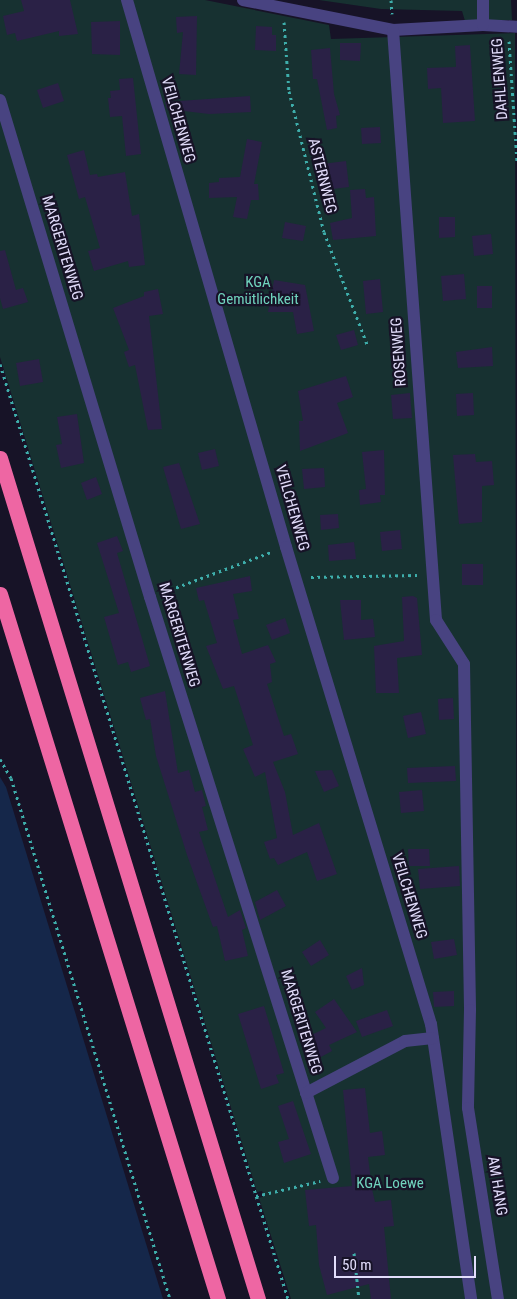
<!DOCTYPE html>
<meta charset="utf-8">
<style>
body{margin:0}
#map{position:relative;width:517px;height:1299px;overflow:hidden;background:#171327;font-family:"Roboto Condensed",sans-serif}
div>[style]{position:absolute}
.green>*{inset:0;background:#173131}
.water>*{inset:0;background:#15274a}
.building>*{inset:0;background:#2a2146}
.path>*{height:3px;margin-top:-1.5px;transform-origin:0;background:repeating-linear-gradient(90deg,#3eaeab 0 2.5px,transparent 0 6.5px)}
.minor>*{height:12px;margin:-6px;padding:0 6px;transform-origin:6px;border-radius:6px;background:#484381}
.highway>*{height:15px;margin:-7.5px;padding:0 7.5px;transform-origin:7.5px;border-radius:7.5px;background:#ee66a3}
span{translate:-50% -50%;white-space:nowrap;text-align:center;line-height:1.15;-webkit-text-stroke:4.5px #171327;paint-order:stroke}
.street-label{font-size:15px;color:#e2ddfb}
.park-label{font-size:15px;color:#70d4be}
.scale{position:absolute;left:334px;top:1256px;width:142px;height:22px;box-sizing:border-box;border:2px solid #e2ddfb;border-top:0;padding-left:6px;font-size:15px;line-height:18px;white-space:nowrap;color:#e2ddfb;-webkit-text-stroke:4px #171327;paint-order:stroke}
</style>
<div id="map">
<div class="green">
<div style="clip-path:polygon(0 0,205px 0,329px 25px,331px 39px,515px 33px,517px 1299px,291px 1299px,259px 1198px,264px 1196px,262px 1191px,257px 1192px,0 357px)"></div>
<div style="clip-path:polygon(319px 0,511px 0,512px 20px,465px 21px,462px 11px,381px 9px)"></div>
</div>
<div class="water">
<div style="clip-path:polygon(0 777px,6px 787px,163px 1299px,0 1299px)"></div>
</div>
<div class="building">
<div style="clip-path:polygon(21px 0,70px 0,78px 34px,59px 36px,59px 31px,17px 41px,15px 33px,7px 35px,3px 16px,24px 11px)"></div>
<div style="clip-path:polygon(197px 16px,196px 75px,179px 74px,183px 32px,177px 33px,176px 17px)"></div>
<div style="clip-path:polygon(120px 21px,120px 55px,92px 54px,91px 22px)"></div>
<div style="clip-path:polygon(256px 26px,272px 27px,272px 35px,276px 35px,276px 51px,255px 50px)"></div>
<div style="clip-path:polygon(340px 43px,361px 43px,360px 61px,340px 60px)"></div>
<div style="clip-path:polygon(470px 45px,475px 121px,443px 123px,441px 88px,428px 89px,427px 68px,456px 67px,455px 46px)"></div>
<div style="clip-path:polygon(330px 48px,334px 94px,340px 115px,336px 116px,337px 128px,327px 130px,317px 79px,313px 79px,311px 50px)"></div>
<div style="clip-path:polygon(133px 78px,141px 154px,126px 156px,122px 116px,110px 117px,108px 98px,111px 98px,110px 91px,120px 90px,119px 79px)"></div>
<div style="clip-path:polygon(58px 83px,64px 101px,43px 108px,37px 90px)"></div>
<div style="clip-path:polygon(250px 96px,251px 112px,209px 114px,167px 109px,165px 102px)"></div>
<div style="clip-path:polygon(380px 127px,381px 143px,362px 144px,361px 128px)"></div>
<div style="clip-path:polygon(247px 139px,262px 142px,254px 184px,258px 184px,259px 200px,251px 200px,247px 219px,233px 217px,237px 197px,209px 198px,209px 183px,219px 182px,219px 178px,240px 177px)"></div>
<div style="clip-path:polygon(84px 150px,90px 175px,97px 174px,98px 177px,125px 172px,132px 216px,139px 214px,145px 265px,129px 267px,128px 261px,94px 271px,88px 251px,100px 248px,85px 197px,79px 199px,67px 155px)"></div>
<div style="clip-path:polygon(346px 161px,349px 187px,325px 190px,322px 164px)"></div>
<div style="clip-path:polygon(365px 189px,366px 198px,374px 197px,376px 236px,333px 240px,330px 223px,352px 218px,350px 190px)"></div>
<div style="clip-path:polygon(439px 217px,455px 217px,455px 237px,439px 238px)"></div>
<div style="clip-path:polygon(285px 222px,306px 226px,303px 241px,282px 238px)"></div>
<div style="clip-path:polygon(491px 234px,493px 254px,474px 256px,472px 236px)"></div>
<div style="clip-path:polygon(5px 250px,16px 290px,23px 288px,28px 302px,3px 309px,0 298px,0 251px)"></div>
<div style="clip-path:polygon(464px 274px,466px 299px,443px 301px,441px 276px)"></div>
<div style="clip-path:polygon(380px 279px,383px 312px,366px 314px,363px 281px)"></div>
<div style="clip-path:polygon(274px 280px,305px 285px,314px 331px,297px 334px,293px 312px,268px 312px)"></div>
<div style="clip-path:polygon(477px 286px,492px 286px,492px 308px,477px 308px)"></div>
<div style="clip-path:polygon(158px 289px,163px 314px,149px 316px,162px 429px,148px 430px,135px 365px,129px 367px,124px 352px,129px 350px,113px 308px,144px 296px,144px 292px)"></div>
<div style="clip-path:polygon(354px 330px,358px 345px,341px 350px,336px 335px)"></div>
<div style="clip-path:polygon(492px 347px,493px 366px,458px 368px,456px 352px)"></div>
<div style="clip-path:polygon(39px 359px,43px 382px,20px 386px,16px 363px)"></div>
<div style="clip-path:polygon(346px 376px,353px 397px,337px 403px,348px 433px,300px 451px,299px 421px,303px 421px,298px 391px)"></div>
<div style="clip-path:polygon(410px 393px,412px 418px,393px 419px,391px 395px)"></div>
<div style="clip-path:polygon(473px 393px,474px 415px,457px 416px,456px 394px)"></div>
<div style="clip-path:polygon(77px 414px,84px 463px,61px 468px,56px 445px,62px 444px,57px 417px)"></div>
<div style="clip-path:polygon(215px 449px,219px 466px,202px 470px,198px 453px)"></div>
<div style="clip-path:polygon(384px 450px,385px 495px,380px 495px,381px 502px,360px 505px,359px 490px,366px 489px,362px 452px)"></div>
<div style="clip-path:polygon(475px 454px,476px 462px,492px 461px,494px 485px,482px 486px,482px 522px,459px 524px,453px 455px)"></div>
<div style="clip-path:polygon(179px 463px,200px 524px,181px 529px,163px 467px)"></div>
<div style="clip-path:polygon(324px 468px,325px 487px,304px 489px,302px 469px)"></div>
<div style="clip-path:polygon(96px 477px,102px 494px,87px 500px,81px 483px)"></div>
<div style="clip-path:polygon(338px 514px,339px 528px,321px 530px,320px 515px)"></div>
<div style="clip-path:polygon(400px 530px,402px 549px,382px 551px,380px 532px)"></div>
<div style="clip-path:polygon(117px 536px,123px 551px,117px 553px,150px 666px,131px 672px,128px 662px,118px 665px,104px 617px,119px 613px,97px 543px)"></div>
<div style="clip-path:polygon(354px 542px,356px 559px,329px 561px,328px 545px)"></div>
<div style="clip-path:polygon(462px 564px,483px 564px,483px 585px,462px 585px)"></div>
<div style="clip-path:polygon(250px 576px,252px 591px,233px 594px,239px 619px,233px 620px,242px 654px,268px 645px,276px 662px,270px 664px,272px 682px,267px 684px,284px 736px,291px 734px,298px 754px,273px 762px,285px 792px,293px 835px,319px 823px,337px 874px,317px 881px,307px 852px,278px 865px,274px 858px,270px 859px,264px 842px,277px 838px,265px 772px,255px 777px,243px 749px,253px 745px,234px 686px,223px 689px,206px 646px,217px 643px,204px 600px,199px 601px,196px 588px)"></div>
<div style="clip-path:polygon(413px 596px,417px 598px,422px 655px,397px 658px,399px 693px,376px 693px,374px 646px,404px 641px,402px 597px)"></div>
<div style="clip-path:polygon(340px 600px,361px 600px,361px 620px,373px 619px,375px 637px,344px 640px)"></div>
<div style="clip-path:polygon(285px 618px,290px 633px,272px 640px,266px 625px)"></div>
<div style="clip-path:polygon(165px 691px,178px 773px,189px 770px,195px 792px,202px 790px,206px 806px,202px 807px,208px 830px,199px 832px,228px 917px,240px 910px,246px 928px,242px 930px,248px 956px,225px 961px,217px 926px,213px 927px,187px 855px,156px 756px,150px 719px,146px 720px,140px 698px)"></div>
<div style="clip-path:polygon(453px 698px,454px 719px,439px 720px,438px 699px)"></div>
<div style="clip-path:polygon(421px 712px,426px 734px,408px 738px,403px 716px)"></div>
<div style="clip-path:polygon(455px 766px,456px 781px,408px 783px,407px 768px)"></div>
<div style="clip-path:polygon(332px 770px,339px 786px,324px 792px,315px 771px)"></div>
<div style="clip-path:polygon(422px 790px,424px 811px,401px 813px,399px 792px)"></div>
<div style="clip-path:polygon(408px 849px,429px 849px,430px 866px,409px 866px)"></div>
<div style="clip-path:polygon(459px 866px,460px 886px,420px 889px,418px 869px)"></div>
<div style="clip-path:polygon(277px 890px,286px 906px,260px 920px,255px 902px)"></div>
<div style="clip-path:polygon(454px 939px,457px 955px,434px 959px,431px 942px)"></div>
<div style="clip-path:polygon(320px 940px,329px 955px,311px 966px,302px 952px)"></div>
<div style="clip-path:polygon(362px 968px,364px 985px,352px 990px,346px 976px)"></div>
<div style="clip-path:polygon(454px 991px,454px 1006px,434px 1007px,433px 992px)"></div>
<div style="clip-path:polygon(334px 999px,357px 1032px,329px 1045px,332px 1051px,317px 1059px,305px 1038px,326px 1028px,315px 1012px)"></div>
<div style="clip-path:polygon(264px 1006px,284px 1073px,276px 1075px,279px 1083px,261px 1089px,238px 1014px)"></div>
<div style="clip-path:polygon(387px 1010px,393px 1026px,362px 1037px,356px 1021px)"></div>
<div style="clip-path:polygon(365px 1088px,370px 1133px,382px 1131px,385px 1155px,368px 1157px,372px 1189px,375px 1202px,391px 1200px,394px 1226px,384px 1227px,391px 1299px,371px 1299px,369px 1284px,327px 1295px,319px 1265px,316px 1225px,309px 1226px,305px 1190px,352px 1186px,343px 1090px)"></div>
<div style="clip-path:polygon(293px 1101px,311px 1154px,284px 1163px,278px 1142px,289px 1139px,278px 1106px)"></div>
</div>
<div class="path">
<div style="left:391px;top:0;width:14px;rotate:86deg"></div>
<div style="left:284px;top:22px;width:69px;rotate:85.9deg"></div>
<div style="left:289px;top:91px;width:145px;rotate:76.1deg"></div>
<div style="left:324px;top:232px;width:120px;rotate:69deg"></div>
<div style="left:509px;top:41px;width:120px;rotate:86.2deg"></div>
<div style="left:0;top:364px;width:978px;rotate:72.88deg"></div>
<div style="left:311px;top:577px;width:106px;rotate:-1.1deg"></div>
<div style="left:164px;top:592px;width:114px;rotate:-20.5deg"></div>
<div style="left:0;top:759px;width:22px;rotate:60deg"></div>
<div style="left:11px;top:778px;width:545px;rotate:73.03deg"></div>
<div style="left:256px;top:1196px;width:66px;rotate:-13.2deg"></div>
<div style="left:354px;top:1253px;width:46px;rotate:83.8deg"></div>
</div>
<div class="minor">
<div style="left:127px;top:0;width:570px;rotate:73.79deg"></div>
<div style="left:286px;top:547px;width:499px;rotate:73.1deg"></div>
<div style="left:431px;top:1024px;width:278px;rotate:81.7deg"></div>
<div style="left:243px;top:0;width:153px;rotate:11.3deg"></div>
<div style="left:393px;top:30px;width:90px;rotate:-3.2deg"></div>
<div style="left:483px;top:25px;width:34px;rotate:3deg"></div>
<div style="left:483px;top:0;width:25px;rotate:90deg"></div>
<div style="left:393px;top:30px;width:592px;rotate:85.83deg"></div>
<div style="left:436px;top:620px;width:52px;rotate:57.5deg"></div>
<div style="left:464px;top:664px;width:346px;rotate:89deg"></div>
<div style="left:470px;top:1010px;width:98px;rotate:91.2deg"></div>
<div style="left:468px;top:1108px;width:193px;rotate:81.1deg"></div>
<div style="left:0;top:100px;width:519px;rotate:73.21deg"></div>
<div style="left:150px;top:597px;width:609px;rotate:72.52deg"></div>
<div style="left:306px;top:1093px;width:112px;rotate:-27.7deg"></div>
<div style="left:405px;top:1041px;width:28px;rotate:-6deg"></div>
</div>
<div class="highway">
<div style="left:0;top:458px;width:880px;rotate:72.95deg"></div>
<div style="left:0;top:594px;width:738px;rotate:72.82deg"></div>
</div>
<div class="street-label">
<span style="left:500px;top:79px;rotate:-94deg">DAHLIENWEG</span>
<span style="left:178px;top:120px;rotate:74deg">VEILCHENWEG</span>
<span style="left:322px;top:176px;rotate:76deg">ASTERNWEG</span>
<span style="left:62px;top:248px;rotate:73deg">MARGERITENWEG</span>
<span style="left:399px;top:352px;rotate:-94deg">ROSENWEG</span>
<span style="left:292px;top:508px;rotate:74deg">VEILCHENWEG</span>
<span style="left:179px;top:635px;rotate:73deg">MARGERITENWEG</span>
<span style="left:409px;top:896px;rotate:73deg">VEILCHENWEG</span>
<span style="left:301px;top:1022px;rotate:73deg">MARGERITENWEG</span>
<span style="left:497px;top:1186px;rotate:81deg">AM HANG</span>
</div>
<div class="park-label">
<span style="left:258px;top:291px">KGA<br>Gemütlichkeit</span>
<span style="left:390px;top:1184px">KGA Loewe</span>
</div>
<div class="scale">50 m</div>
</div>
